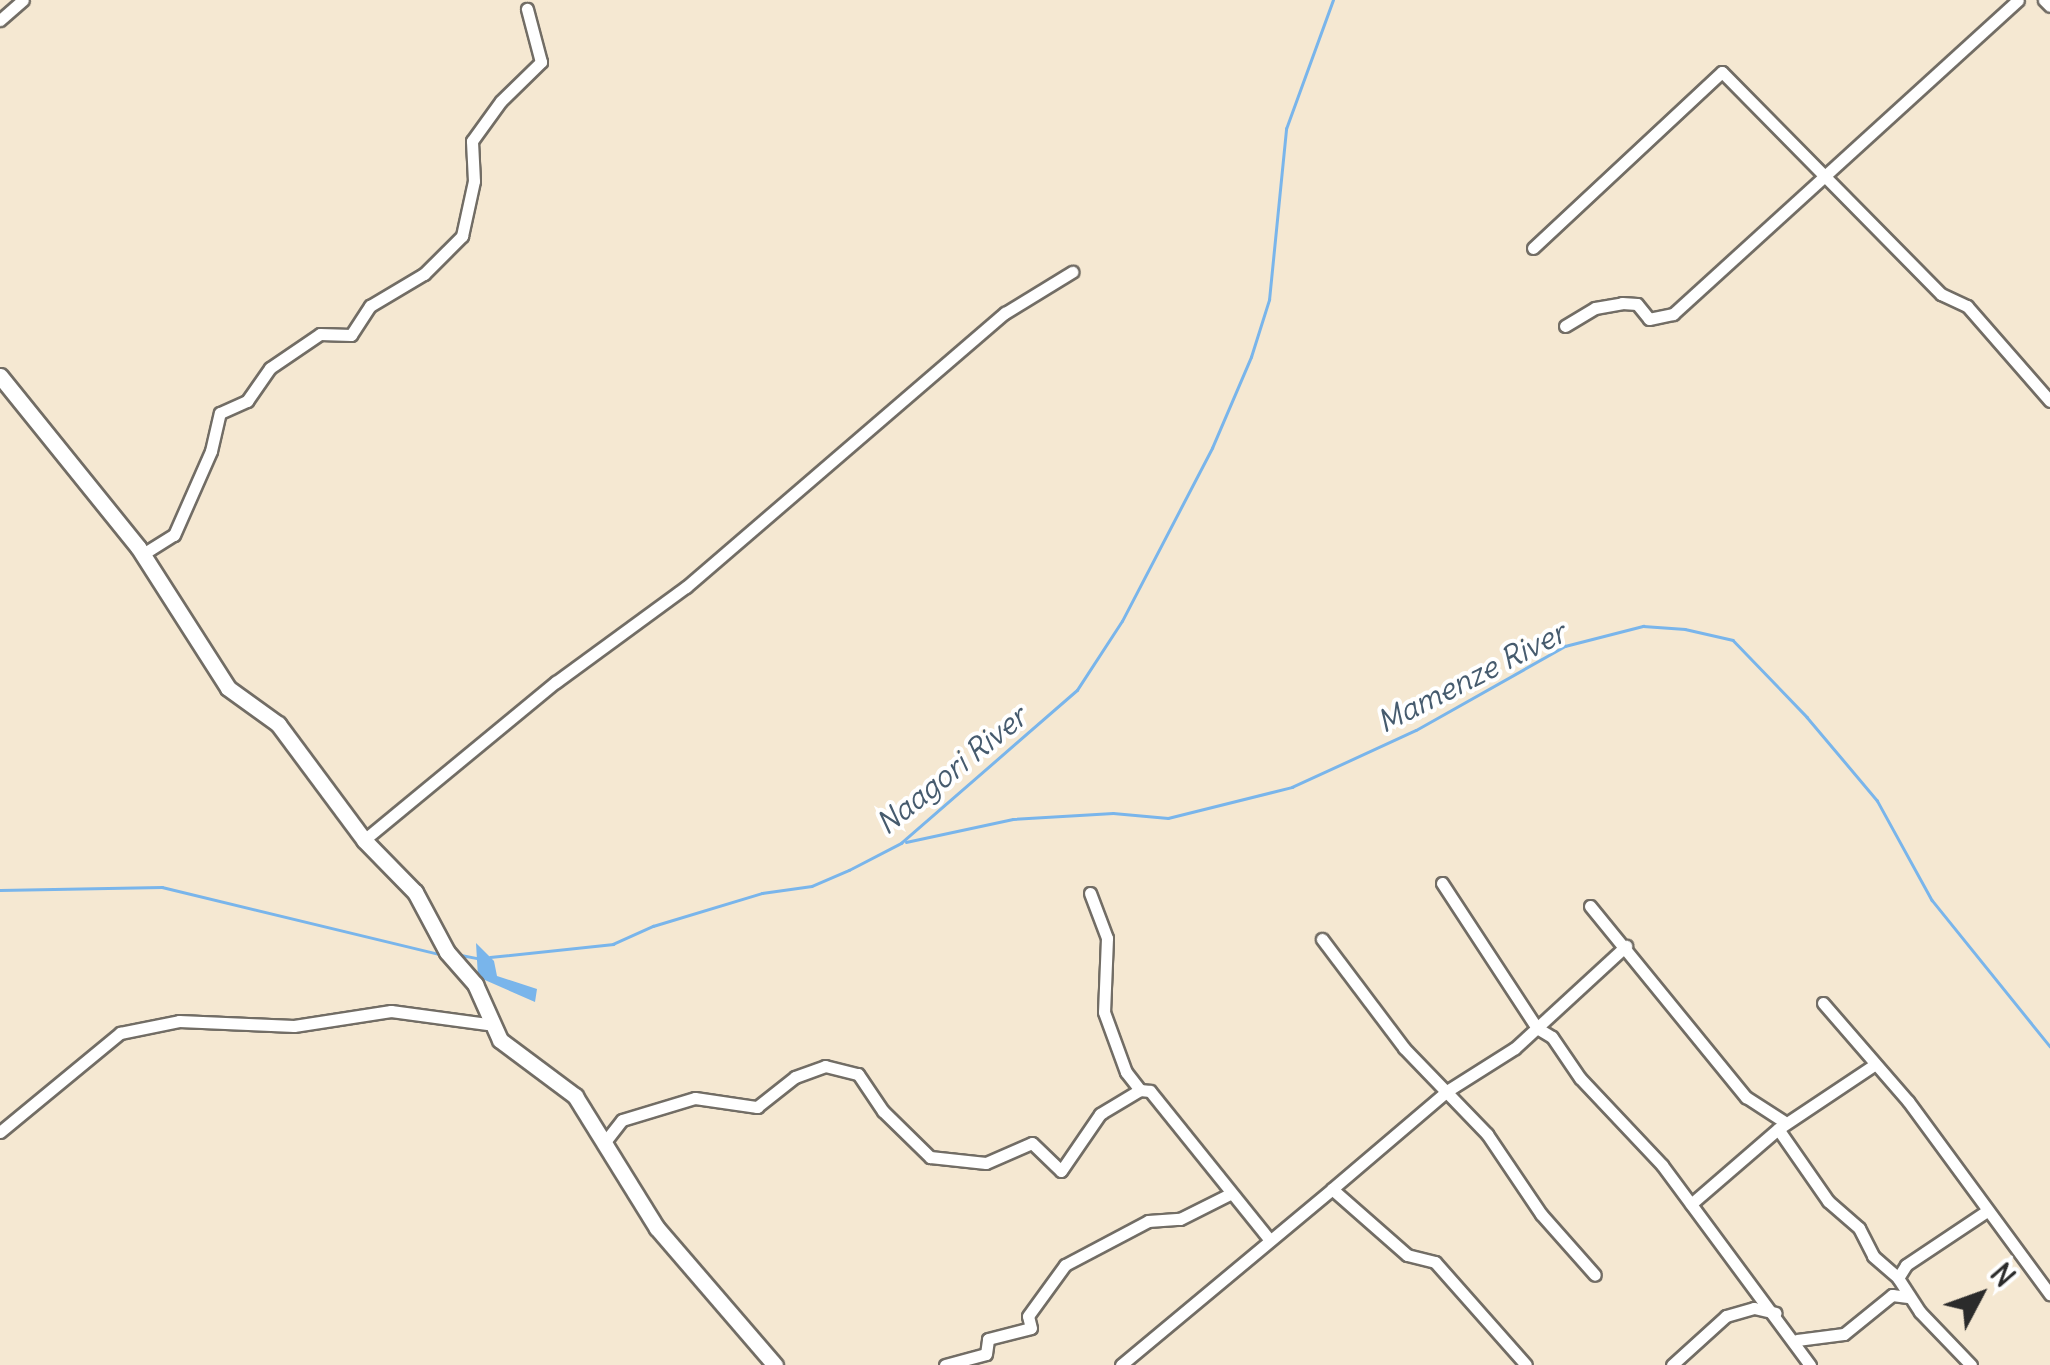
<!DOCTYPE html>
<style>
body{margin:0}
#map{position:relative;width:2050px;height:1365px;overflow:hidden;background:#f5e8d2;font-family:Delius,sans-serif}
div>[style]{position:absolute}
.water>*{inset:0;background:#79b5eb}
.stream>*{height:2.5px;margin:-1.25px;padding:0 1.25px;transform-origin:1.25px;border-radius:1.25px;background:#79b5eb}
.roads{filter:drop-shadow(2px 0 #726d65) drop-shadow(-2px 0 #726d65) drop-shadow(0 2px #726d65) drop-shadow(0 -2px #726d65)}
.minor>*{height:11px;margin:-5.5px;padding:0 5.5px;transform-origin:5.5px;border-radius:5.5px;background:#fff}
.tertiary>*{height:15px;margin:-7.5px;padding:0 7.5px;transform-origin:7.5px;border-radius:7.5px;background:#fff}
span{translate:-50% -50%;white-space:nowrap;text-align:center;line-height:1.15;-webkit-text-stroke:8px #fff;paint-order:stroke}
.water-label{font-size:30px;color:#465b6e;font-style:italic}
.north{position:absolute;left:1930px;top:1245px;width:100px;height:100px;-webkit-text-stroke:8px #fff;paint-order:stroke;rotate:49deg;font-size:28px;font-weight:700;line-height:40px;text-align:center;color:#2b2b2b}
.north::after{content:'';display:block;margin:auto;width:35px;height:45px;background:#2b2b2b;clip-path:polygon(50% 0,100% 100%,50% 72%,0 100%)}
</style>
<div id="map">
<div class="water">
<div style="clip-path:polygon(476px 943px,494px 961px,497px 976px,537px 989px,535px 1002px,478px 977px)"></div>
</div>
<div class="stream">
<div style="left:906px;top:842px;width:109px;rotate:-12.1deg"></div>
<div style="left:1013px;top:819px;width:100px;rotate:-3.4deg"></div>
<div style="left:1113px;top:813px;width:55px;rotate:5.2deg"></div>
<div style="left:1168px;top:818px;width:128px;rotate:-14deg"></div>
<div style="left:1292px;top:787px;width:136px;rotate:-24.7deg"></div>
<div style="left:1416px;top:730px;width:171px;rotate:-29.4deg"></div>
<div style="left:1565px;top:646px;width:81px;rotate:-14.4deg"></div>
<div style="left:1643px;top:626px;width:42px;rotate:4.1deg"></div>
<div style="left:1685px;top:629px;width:49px;rotate:12.9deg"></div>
<div style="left:1733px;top:640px;width:107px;rotate:46.1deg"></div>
<div style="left:1807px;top:717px;width:109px;rotate:49.9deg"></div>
<div style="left:1877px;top:800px;width:114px;rotate:61.2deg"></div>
<div style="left:1932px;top:900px;width:188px;rotate:51.1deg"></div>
<div style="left:0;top:890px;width:162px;rotate:-1.1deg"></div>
<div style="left:162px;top:887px;width:284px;rotate:13.6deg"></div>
<div style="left:461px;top:955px;width:16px;rotate:11deg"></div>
<div style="left:490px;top:957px;width:124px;rotate:-6deg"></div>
<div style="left:613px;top:944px;width:44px;rotate:-24.2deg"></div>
<div style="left:653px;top:926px;width:114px;rotate:-16.8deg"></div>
<div style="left:762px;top:893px;width:50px;rotate:-8deg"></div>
<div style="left:812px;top:886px;width:40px;rotate:-23.4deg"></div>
<div style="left:849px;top:870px;width:59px;rotate:-27.4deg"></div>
<div style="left:901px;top:843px;width:233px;rotate:-41deg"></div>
<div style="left:1077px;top:690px;width:82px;rotate:-56.9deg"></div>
<div style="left:1122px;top:621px;width:195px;rotate:-62.5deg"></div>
<div style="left:1212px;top:448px;width:99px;rotate:-66.8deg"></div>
<div style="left:1251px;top:357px;width:60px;rotate:-72.5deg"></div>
<div style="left:1269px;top:300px;width:172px;rotate:-84.3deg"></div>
<div style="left:1286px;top:129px;width:137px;rotate:-70deg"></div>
</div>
<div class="roads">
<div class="minor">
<div style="left:2044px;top:0;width:8px;rotate:45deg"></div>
<div style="left:0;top:20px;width:30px;rotate:-41deg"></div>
<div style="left:1533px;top:248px;width:258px;rotate:-43deg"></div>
<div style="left:1722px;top:72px;width:312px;rotate:45.4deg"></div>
<div style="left:1941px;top:294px;width:29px;rotate:25deg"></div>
<div style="left:1967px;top:306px;width:126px;rotate:48.9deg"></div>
<div style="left:1565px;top:326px;width:35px;rotate:-31deg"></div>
<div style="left:1595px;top:308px;width:27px;rotate:-10deg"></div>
<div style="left:1622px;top:303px;width:15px;rotate:4deg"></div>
<div style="left:1637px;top:304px;width:19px;rotate:51deg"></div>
<div style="left:1649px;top:319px;width:25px;rotate:-12deg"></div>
<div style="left:1673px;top:314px;width:466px;rotate:-42.3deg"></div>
<div style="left:143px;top:554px;width:36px;rotate:-32deg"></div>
<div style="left:174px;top:535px;width:92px;rotate:-66.2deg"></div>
<div style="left:211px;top:451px;width:39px;rotate:-77deg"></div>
<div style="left:220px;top:413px;width:30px;rotate:-24deg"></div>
<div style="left:247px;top:401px;width:40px;rotate:-55.1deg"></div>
<div style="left:270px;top:368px;width:60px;rotate:-34.2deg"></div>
<div style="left:320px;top:334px;width:31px;rotate:2deg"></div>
<div style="left:351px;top:335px;width:35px;rotate:-57deg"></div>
<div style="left:370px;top:306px;width:63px;rotate:-30.7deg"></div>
<div style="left:424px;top:274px;width:54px;rotate:-45deg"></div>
<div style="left:462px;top:236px;width:56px;rotate:-77.7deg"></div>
<div style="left:474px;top:181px;width:40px;rotate:-92.9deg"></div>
<div style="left:472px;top:141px;width:49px;rotate:-54.1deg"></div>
<div style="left:501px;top:101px;width:56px;rotate:-44.3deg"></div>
<div style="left:541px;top:62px;width:55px;rotate:-104.8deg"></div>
<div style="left:364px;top:840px;width:249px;rotate:-39.5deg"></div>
<div style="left:556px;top:682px;width:161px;rotate:-36.2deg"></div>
<div style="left:686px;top:587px;width:421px;rotate:-40.7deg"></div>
<div style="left:1005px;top:313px;width:79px;rotate:-31.5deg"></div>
<div style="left:1442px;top:883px;width:173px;rotate:56.8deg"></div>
<div style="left:1537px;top:1028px;width:17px;rotate:31deg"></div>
<div style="left:1552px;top:1037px;width:50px;rotate:55.7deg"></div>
<div style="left:1580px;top:1078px;width:120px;rotate:46.7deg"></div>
<div style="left:1662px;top:1165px;width:249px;rotate:53.5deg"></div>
<div style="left:1090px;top:893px;width:48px;rotate:69.3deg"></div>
<div style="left:1107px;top:938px;width:74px;rotate:92.3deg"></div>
<div style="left:1104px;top:1012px;width:64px;rotate:69.9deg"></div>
<div style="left:1126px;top:1072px;width:23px;rotate:52deg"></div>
<div style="left:1140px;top:1090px;width:10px;rotate:6deg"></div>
<div style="left:1150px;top:1091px;width:190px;rotate:51.2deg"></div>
<div style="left:1590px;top:906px;width:247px;rotate:50.8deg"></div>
<div style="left:1746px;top:1097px;width:44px;rotate:33deg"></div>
<div style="left:1322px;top:939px;width:136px;rotate:53deg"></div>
<div style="left:1404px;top:1048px;width:120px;rotate:46deg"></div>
<div style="left:1487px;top:1134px;width:97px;rotate:56deg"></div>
<div style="left:1541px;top:1214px;width:81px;rotate:48.5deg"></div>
<div style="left:1823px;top:1003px;width:130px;rotate:49.1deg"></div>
<div style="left:1908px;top:1101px;width:240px;rotate:53.7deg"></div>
<div style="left:1874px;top:1065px;width:115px;rotate:146.3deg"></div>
<div style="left:1778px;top:1129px;width:88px;rotate:55.2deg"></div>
<div style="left:1828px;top:1201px;width:41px;rotate:41.1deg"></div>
<div style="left:1859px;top:1228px;width:31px;rotate:63deg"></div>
<div style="left:1873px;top:1256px;width:33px;rotate:41deg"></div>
<div style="left:0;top:1132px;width:156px;rotate:-39.5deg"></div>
<div style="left:120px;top:1033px;width:60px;rotate:-11.5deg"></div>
<div style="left:179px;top:1021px;width:115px;rotate:2.5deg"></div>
<div style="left:294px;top:1026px;width:98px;rotate:-8.8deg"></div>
<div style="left:391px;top:1011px;width:97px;rotate:7.7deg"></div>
<div style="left:604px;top:1143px;width:29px;rotate:-52deg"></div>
<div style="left:622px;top:1120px;width:76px;rotate:-16.8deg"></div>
<div style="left:695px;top:1098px;width:63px;rotate:8.3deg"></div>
<div style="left:757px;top:1107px;width:48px;rotate:-38.3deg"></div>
<div style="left:795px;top:1077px;width:32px;rotate:-20deg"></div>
<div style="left:825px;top:1066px;width:34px;rotate:14deg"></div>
<div style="left:858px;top:1074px;width:45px;rotate:56deg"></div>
<div style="left:883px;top:1111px;width:66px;rotate:44.4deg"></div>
<div style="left:930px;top:1157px;width:56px;rotate:6.1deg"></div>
<div style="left:986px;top:1163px;width:50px;rotate:-23.5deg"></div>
<div style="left:1032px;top:1143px;width:40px;rotate:44deg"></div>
<div style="left:1061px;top:1171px;width:69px;rotate:-55.6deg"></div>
<div style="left:1100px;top:1114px;width:47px;rotate:-31deg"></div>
<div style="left:1332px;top:1189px;width:151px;rotate:-40.4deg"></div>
<div style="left:1447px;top:1091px;width:80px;rotate:-32.3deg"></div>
<div style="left:1515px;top:1048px;width:151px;rotate:-42.6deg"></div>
<div style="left:1691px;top:1204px;width:115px;rotate:-40.8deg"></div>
<div style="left:1797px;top:1340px;width:47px;rotate:-7.3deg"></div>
<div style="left:1844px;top:1334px;width:62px;rotate:-39.1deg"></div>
<div style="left:1892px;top:1295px;width:16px;rotate:7deg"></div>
<div style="left:945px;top:1365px;width:42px;rotate:-15deg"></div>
<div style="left:986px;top:1354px;width:15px;rotate:-82deg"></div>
<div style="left:988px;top:1339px;width:44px;rotate:-14.3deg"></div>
<div style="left:1031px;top:1328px;width:12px;rotate:-104deg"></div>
<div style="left:1028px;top:1316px;width:63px;rotate:-54deg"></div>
<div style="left:1065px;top:1265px;width:94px;rotate:-27.9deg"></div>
<div style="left:1148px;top:1221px;width:32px;rotate:-4deg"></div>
<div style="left:1180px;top:1219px;width:56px;rotate:-26.6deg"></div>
<div style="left:1121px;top:1365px;width:275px;rotate:-39.8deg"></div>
<div style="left:1332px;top:1189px;width:100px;rotate:41.3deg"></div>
<div style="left:1407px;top:1255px;width:29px;rotate:14deg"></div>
<div style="left:1435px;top:1262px;width:137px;rotate:48.5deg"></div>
<div style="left:1672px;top:1365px;width:73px;rotate:-42.2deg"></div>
<div style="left:1726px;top:1316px;width:29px;rotate:-16deg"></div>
<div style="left:1754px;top:1308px;width:22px;rotate:13deg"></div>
<div style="left:1971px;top:1365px;width:74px;rotate:-133.9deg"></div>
<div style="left:1920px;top:1312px;width:40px;rotate:-122.9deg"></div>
<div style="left:1898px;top:1278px;width:15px;rotate:-58deg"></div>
<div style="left:1906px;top:1265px;width:97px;rotate:-33.7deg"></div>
</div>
<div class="tertiary">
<div style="left:0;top:376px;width:220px;rotate:51.1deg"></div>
<div style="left:138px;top:547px;width:167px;rotate:57.4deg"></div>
<div style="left:228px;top:688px;width:62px;rotate:35.8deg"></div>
<div style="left:278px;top:724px;width:144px;rotate:53.4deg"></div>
<div style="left:364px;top:840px;width:73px;rotate:45.6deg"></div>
<div style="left:415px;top:892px;width:68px;rotate:61.9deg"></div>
<div style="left:447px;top:952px;width:43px;rotate:48.8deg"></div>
<div style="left:475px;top:984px;width:61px;rotate:65.9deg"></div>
<div style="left:500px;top:1040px;width:94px;rotate:36.7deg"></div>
<div style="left:575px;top:1096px;width:155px;rotate:58.2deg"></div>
<div style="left:657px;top:1228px;width:181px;rotate:49.3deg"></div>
</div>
</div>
<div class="water-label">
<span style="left:1471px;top:677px;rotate:-27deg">Mamenze River</span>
<span style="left:951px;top:770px;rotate:-39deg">Naagori River</span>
</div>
<div class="north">N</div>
</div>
